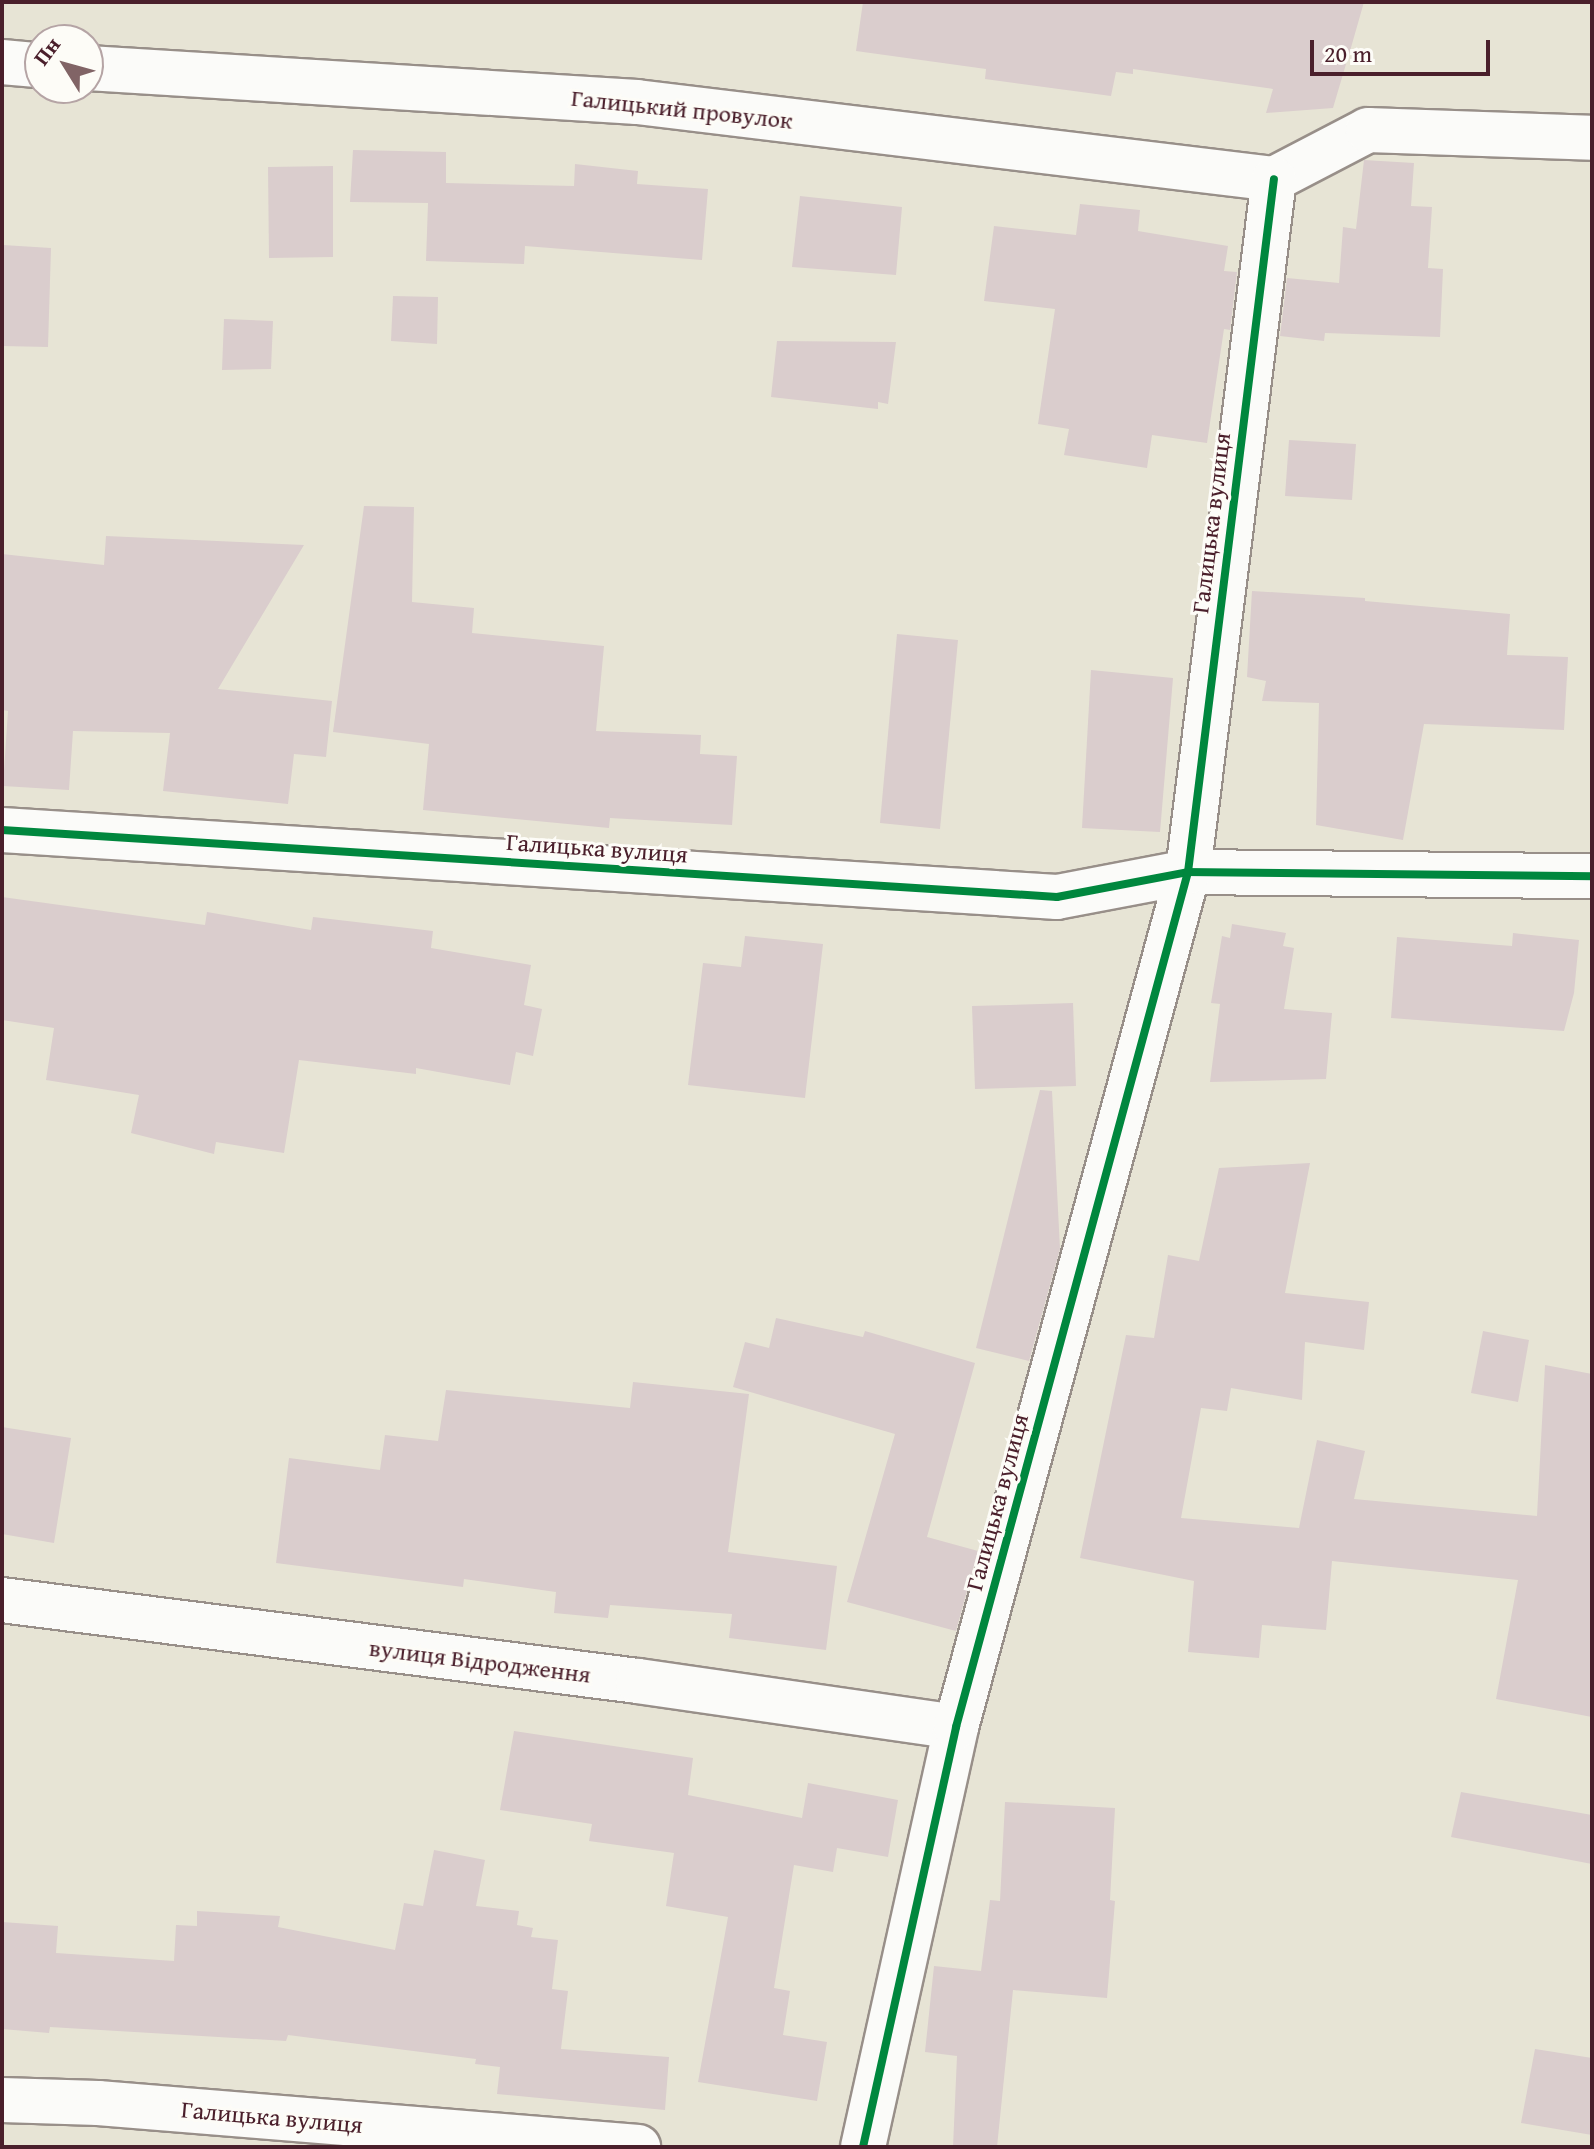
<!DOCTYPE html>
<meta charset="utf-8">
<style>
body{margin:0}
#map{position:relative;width:1594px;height:2149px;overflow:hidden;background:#e7e4d5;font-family:"Gentium Book Plus",serif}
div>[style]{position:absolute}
.building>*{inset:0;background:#dacdcd}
.roads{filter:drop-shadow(2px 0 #988f89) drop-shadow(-2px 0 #988f89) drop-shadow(0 2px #988f89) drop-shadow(0 -2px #988f89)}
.street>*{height:44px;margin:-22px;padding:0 22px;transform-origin:22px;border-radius:22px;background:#fbfbf9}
.cycleway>*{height:8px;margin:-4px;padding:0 4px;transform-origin:4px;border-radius:4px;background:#00873e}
span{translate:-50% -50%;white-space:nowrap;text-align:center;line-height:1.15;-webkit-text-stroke:6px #fdfcf7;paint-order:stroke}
.street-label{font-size:24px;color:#4a1f2b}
.frame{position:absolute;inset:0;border:4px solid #4a1f2b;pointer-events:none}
.north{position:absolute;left:24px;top:24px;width:80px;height:80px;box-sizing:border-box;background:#fdfcf7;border:2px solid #b5a4a5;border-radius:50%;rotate:307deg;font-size:22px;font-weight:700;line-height:32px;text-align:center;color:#4a1f2b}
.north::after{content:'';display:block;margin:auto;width:28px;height:36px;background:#816466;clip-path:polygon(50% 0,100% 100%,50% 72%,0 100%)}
.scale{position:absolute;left:1310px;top:40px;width:180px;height:36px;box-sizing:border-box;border:4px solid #4a1f2b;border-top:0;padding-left:10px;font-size:24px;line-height:28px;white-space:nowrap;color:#4a1f2b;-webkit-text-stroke:6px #fdfcf7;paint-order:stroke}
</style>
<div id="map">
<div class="building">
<div style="clip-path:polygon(863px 2px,1364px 2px,1348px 58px,1330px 63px,1346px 64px,1333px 108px,1266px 113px,1273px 89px,1133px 69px,1133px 74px,1116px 72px,1111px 96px,985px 79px,986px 69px,856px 51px)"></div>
<div style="clip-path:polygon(353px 150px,446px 152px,446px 183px,574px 186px,575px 164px,638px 171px,637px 184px,708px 189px,702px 260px,525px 246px,524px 264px,426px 261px,428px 203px,350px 202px)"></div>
<div style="clip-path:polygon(1364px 160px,1414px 163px,1411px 206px,1432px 207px,1428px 268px,1443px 269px,1440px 337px,1325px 333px,1324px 341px,1280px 336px,1287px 278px,1339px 283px,1343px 227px,1356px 229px)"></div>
<div style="clip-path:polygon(333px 166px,333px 257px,269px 258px,268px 167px)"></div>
<div style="clip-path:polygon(800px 196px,902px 207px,896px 275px,792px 267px)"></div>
<div style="clip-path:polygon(1080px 204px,1140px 210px,1138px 231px,1228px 246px,1224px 271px,1237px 272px,1230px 330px,1224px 329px,1207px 443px,1152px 435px,1147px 468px,1064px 455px,1069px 429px,1038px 424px,1055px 309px,984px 301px,994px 226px,1076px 235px)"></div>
<div style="clip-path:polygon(3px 245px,51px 248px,48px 347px,2px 346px)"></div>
<div style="clip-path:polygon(393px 296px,438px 297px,437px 344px,391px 341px)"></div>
<div style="clip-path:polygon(224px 319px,273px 321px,271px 369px,222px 370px)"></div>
<div style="clip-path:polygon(777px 341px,896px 342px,888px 404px,878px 402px,878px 409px,771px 397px)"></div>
<div style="clip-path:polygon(1289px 440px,1356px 444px,1352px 500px,1285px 496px)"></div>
<div style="clip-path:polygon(364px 506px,414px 507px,412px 602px,474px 608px,472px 633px,604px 646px,596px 731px,701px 735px,700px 754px,737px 756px,732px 825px,610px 818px,609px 828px,423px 810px,429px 744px,333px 732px)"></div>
<div style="clip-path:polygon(106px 536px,304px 545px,218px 689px,332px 701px,326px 757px,294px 754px,288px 804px,163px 791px,170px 733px,73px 731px,69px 790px,3px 786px,8px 711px,2px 710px,2px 554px,104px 565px)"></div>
<div style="clip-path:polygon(1252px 591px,1365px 598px,1365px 601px,1510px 614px,1507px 655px,1568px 657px,1564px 730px,1424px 724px,1403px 840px,1316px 825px,1319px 703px,1262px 701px,1266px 681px,1247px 677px)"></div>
<div style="clip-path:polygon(897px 634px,958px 640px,940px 829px,880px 823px)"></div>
<div style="clip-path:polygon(1091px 670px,1173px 678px,1160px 832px,1082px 828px)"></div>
<div style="clip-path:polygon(2px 897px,205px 925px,207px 912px,311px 930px,313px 917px,433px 931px,431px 948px,531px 965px,524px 1005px,542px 1009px,533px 1056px,516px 1052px,510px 1085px,416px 1068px,416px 1074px,299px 1060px,284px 1153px,216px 1142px,214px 1154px,131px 1133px,139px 1095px,46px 1080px,54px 1028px,2px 1020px)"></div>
<div style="clip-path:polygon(1232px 924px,1286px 933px,1283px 946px,1294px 948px,1284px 1009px,1332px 1013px,1326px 1079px,1210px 1082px,1220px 1004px,1211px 1003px,1222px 936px,1230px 938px)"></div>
<div style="clip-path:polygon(1513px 933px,1579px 940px,1574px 993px,1564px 1031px,1391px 1018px,1397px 937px,1512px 946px)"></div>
<div style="clip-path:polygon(745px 936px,823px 944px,805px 1098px,688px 1085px,703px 963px,741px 967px)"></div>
<div style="clip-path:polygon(1073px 1003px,1076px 1086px,975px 1089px,972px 1006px)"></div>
<div style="clip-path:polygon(1040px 1090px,1052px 1091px,1060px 1249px,1029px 1361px,976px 1348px)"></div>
<div style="clip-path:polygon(1310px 1163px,1285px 1293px,1369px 1302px,1364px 1350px,1305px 1342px,1302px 1400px,1231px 1388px,1227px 1411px,1201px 1408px,1181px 1518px,1299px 1528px,1317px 1440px,1365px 1451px,1354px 1499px,1537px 1516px,1545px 1365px,1592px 1374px,1592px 1717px,1496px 1699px,1518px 1580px,1332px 1561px,1326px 1630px,1262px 1625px,1259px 1658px,1188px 1652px,1194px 1581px,1080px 1558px,1126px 1335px,1154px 1338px,1168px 1255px,1199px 1261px,1219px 1168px)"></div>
<div style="clip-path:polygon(776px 1318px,863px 1337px,865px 1331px,975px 1363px,927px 1537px,978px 1551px,956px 1631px,847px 1602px,895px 1434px,733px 1387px,745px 1342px,769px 1348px)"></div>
<div style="clip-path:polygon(1483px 1331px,1529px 1340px,1518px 1402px,1471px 1393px)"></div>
<div style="clip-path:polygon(633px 1382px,749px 1394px,728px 1552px,837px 1566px,826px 1650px,729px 1638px,732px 1614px,610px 1605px,608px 1618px,554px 1613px,556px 1592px,464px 1579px,463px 1587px,276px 1563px,289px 1458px,380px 1470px,385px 1435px,438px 1441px,446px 1390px,630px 1408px)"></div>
<div style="clip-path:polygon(2px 1427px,71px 1438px,54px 1543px,2px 1534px)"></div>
<div style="clip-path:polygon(514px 1731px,693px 1758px,688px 1795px,802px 1818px,808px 1783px,898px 1800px,888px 1857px,837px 1848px,833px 1872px,794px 1865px,774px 1988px,790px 1991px,783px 2035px,827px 2042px,817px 2101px,698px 2082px,728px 1917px,666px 1906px,674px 1853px,589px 1841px,592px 1824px,500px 1810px)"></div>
<div style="clip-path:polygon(1461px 1792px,1592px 1815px,1592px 1864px,1451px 1837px)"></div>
<div style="clip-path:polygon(1005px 1802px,1115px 1808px,1110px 1900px,1115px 1901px,1107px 1998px,1013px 1990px,997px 2147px,953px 2147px,957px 2056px,925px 2052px,934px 1966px,981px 1971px,990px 1900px,1000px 1901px)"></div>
<div style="clip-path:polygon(434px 1850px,485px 1860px,476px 1906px,519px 1911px,517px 1925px,533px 1928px,531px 1937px,558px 1940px,552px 1989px,568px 1991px,561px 2049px,669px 2057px,665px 2110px,497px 2094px,500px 2067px,475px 2064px,476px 2059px,288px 2035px,286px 2041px,50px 2027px,49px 2033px,2px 2029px,2px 1922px,58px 1926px,56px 1953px,174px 1961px,176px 1925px,197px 1926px,197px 1911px,280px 1916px,278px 1927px,395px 1950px,404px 1903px,423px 1906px)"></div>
<div style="clip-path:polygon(1535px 2049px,1592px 2058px,1592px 2135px,1521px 2123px)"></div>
</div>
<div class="roads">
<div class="street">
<div style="left:2px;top:62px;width:38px;rotate:5deg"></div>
<div style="left:88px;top:68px;width:550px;rotate:3.54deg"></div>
<div style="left:637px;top:102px;width:642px;rotate:6.89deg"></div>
<div style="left:1274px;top:179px;width:106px;rotate:-27.5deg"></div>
<div style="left:1368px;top:130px;width:224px;rotate:2deg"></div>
<div style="left:2px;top:830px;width:1057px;rotate:3.63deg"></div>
<div style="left:1057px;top:897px;width:133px;rotate:-10.8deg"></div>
<div style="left:1188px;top:872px;width:404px;rotate:0.6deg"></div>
<div style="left:2px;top:1600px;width:641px;rotate:7.26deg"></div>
<div style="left:638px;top:1681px;width:321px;rotate:8.2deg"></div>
<div style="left:2px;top:2100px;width:96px;rotate:1.8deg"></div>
<div style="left:98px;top:2103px;width:542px;rotate:4.66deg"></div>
<div style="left:863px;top:2147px;width:430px;rotate:-77.5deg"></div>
<div style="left:956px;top:1727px;width:886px;rotate:-74.82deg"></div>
<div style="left:1188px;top:872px;width:698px;rotate:-82.93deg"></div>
</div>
</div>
<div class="cycleway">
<div style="left:2px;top:830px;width:1057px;rotate:3.63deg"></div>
<div style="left:1057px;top:897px;width:133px;rotate:-10.8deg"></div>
<div style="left:1188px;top:872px;width:404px;rotate:0.6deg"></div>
<div style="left:863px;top:2147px;width:430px;rotate:-77.5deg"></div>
<div style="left:956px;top:1727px;width:886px;rotate:-74.82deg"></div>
<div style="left:1188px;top:872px;width:698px;rotate:-82.93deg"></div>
</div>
<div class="street-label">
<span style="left:682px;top:109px;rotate:6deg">Галицький провулок</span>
<span style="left:1211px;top:523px;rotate:-83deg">Галицька вулиця</span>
<span style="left:597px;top:848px;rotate:4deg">Галицька вулиця</span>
<span style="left:997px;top:1502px;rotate:-75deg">Галицька вулиця</span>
<span style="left:480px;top:1661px;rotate:7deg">вулиця Відродження</span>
<span style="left:272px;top:2117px;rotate:5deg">Галицька вулиця</span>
</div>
<div class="frame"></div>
<div class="north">Пн</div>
<div class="scale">20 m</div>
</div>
